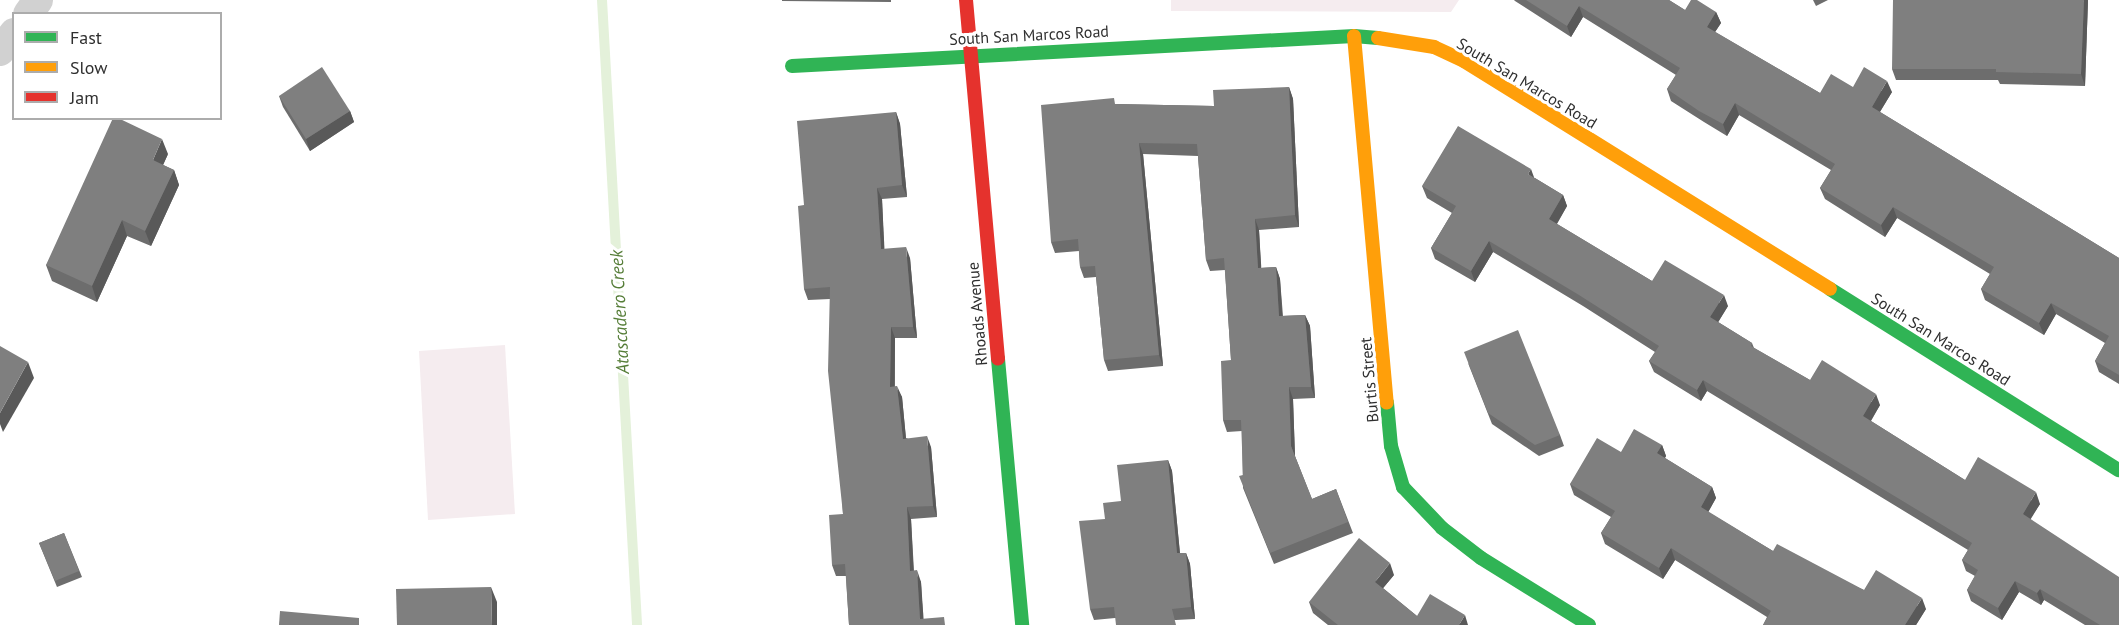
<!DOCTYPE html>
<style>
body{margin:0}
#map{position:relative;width:2119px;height:625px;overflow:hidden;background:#fff;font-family:"PT Sans",sans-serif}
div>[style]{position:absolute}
.green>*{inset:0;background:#f5ecef}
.stream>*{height:10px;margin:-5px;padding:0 5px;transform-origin:5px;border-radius:5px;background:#e4f1da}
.street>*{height:30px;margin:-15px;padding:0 15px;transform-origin:15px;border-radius:15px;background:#d1d1d1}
.fast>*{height:14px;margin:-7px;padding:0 7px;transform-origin:7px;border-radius:7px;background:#30b455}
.slow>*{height:14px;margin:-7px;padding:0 7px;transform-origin:7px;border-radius:7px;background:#ff9f0a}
.jam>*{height:14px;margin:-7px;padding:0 7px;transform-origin:7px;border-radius:7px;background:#e5322d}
.wall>*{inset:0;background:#6d6d6d}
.shaded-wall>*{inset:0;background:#595959}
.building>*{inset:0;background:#7f7f7f}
span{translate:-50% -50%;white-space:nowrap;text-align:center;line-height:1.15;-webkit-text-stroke:6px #fff;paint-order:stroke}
.street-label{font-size:16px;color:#2f2f2f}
.water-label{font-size:18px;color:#557d37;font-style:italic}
.legend{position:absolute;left:12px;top:12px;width:210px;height:108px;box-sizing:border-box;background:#fff;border:2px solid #acacac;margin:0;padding:8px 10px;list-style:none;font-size:18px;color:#2f2f2f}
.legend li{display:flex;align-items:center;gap:12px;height:30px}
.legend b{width:30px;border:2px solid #acacac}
</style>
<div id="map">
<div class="green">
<div style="clip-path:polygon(1171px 0,1459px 0,1451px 12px,1171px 11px)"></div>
<div style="clip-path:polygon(505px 345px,515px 514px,428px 520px,419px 351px)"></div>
</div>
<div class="stream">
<div style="left:602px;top:0;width:626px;rotate:86.79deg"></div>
</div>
<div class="street">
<div style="left:28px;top:14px;width:17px;rotate:-54deg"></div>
<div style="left:0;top:51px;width:23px;rotate:-52deg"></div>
</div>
<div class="fast">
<div style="left:792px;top:66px;width:563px;rotate:-3.06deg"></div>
<div style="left:1354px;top:36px;width:24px;rotate:5deg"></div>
<div style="left:1830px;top:289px;width:341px;rotate:32.1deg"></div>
<div style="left:998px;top:359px;width:267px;rotate:84.8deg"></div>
<div style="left:1387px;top:403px;width:43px;rotate:84.7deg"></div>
<div style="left:1391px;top:446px;width:43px;rotate:73.7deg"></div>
<div style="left:1403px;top:487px;width:57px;rotate:46.4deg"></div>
<div style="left:1442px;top:528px;width:49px;rotate:37.6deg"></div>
<div style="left:1481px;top:558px;width:127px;rotate:31.8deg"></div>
</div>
<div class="slow">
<div style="left:1354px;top:36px;width:368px;rotate:84.9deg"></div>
<div style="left:1378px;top:38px;width:57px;rotate:9.1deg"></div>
<div style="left:1434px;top:47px;width:33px;rotate:25deg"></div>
<div style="left:1464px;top:61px;width:431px;rotate:31.9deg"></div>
</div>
<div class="jam">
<div style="left:966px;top:0;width:360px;rotate:84.9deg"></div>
</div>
<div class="wall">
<div style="clip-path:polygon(782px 0,891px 0,891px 2px,782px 1px)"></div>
<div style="clip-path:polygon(1514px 0,1669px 0,1685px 10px,1716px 12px,1721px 23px,1715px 32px,1820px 93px,1853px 87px,1892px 92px,1880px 112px,2119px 258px,2119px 384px,2099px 372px,2095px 361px,2105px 343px,2056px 314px,2044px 335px,1985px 300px,1981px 289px,1990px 274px,1897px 218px,1885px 237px,1825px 199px,1820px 188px,1831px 170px,1739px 115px,1727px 136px,1704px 122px,1671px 101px,1667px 89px,1676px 75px,1583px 17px,1571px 37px,1515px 1px)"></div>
<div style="clip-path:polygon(1813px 0,1828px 0,1816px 6px)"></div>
<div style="clip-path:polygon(2088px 0,2085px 86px,2000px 84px,1998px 80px,1896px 80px,1892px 69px)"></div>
<div style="clip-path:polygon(1289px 87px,1293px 99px,1299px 227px,1259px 230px,1261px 268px,1276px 267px,1280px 279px,1283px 316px,1305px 315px,1310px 326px,1315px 398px,1293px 399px,1295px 456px,1312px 499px,1336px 489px,1353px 533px,1274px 564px,1243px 488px,1242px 431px,1227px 432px,1223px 420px,1231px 360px,1225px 270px,1210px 271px,1206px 260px,1198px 156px,1143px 154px,1163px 366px,1108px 371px,1104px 360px,1096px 277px,1084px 278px,1080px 267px,1079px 251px,1055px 253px,1051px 242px,1116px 104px,1214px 106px)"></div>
<div style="clip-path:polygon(279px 96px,350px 111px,354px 122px,310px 151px,283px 107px)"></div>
<div style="clip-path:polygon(896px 112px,900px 124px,907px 197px,882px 199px,884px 249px,910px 258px,917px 338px,895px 338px,895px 386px,902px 397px,906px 438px,931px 447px,937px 517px,911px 519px,914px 571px,921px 582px,923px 618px,849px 625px,846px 576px,836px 576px,832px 565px,843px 514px,830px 299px,808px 300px,804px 289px,804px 205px)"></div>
<div style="clip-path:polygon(168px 154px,163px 165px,174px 170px,179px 185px,151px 246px,127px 236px,97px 302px,52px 281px,46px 265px)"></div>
<div style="clip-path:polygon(1535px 178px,1563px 195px,1567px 206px,1557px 224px,1652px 281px,1728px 306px,1718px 322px,1752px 343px,1754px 348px,1810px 380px,1880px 405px,1871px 421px,1965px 480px,2040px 504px,2030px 519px,2119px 625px,2085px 625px,2044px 600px,2041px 605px,2019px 592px,2002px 620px,1971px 601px,1967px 590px,1975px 576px,1966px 571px,1962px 560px,1968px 550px,1707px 391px,1701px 401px,1654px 372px,1649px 361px,1655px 352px,1583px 306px,1493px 252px,1475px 282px,1435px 259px,1431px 248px,1452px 213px,1427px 198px,1422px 186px)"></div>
<div style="clip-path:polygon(1468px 363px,1560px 435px,1564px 446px,1539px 456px,1492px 424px)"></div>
<div style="clip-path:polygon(1662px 445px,1666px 456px,1665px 458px,1712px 487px,1716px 498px,1708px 512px,1773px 551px,1864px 590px,1926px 609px,1916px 625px,1763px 625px,1767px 617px,1675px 560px,1663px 579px,1605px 544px,1601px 533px,1611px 517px,1574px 495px,1570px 484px,1621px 452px)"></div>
<div style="clip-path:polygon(1168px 460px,1172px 471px,1180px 553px,1186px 553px,1190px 564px,1195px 619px,1176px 620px,1115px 618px,1094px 620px,1090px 609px,1105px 519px,1121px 501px)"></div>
<div style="clip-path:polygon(64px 533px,82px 577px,57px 587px,39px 543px)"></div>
<div style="clip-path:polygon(1394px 575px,1383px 588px,1417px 616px,1468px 625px,1328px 625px,1313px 613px,1309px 602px)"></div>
</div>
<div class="shaded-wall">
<div style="clip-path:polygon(2084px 0,2088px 0,2085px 86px,2081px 74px)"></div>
<div style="clip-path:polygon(1579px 6px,1583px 17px,1571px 37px,1567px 26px)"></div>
<div style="clip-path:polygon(1716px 12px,1721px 23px,1711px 38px,1707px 27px)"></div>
<div style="clip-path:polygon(1887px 81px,1892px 92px,1876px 118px,1872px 107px)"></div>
<div style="clip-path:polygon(1289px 87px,1293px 99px,1299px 227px,1295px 215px)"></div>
<div style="clip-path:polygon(1735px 103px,1739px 115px,1727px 136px,1723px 124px)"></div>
<div style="clip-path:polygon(350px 111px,354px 122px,310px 151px,306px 139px)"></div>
<div style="clip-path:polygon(896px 112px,900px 124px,907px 197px,902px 185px)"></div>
<div style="clip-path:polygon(162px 139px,168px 154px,158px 176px,153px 160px)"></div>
<div style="clip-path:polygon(1139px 143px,1143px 154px,1163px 366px,1159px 355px)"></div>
<div style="clip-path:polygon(1531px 169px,1535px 180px,1528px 174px)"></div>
<div style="clip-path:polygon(174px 170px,179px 185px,151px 246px,145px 231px)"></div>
<div style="clip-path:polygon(877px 188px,882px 199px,885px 260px,881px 249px)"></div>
<div style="clip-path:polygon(1563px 195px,1567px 206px,1553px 230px,1549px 219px)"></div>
<div style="clip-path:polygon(1893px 207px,1897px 218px,1885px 237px,1881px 225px)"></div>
<div style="clip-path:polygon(1255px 219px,1259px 230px,1262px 280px,1258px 268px)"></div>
<div style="clip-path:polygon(122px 220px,127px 236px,97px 302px,92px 286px)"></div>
<div style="clip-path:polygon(1489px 241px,1493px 252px,1475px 282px,1471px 271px)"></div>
<div style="clip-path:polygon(906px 247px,910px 258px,917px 338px,913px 327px)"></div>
<div style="clip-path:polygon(1276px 267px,1280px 279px,1283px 328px,1279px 316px)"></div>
<div style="clip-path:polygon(1724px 295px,1728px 306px,1714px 329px,1710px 317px)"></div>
<div style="clip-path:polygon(2051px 303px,2056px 314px,2044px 335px,2039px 323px)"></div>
<div style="clip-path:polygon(1305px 315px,1310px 326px,1315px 398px,1311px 387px)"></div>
<div style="clip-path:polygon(891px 327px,895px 338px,894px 398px,890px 387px)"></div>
<div style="clip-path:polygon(28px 362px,34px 378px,3px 432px,0 424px,0 413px)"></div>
<div style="clip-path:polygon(1703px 380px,1707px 391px,1701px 401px,1697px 390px)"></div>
<div style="clip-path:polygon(897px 386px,902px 397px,907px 450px,903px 439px)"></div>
<div style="clip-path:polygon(1289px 387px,1293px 399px,1295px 457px,1291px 446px)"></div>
<div style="clip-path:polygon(1876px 394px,1880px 405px,1867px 427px,1863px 416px)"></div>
<div style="clip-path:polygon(927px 436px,931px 447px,937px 517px,933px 506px)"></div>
<div style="clip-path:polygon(1662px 445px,1666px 456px,1661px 464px,1657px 453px)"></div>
<div style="clip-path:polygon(1168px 460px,1172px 471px,1181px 565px,1177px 553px)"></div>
<div style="clip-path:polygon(1712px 487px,1716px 498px,1705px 518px,1701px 507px)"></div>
<div style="clip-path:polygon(2036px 492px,2040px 504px,2027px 525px,2023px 514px)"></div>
<div style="clip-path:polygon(907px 507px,911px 519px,914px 582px,910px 571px)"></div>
<div style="clip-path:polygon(1671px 548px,1675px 560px,1663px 579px,1659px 568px)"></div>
<div style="clip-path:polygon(1186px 553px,1190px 564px,1195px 619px,1191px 607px)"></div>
<div style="clip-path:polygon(1390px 563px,1394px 575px,1379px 593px,1375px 582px)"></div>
<div style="clip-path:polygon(917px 570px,921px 582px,924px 625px,920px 619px)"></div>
<div style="clip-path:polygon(2015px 581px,2019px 592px,2002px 620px,1998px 608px)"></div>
<div style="clip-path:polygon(491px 587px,497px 602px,497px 625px,492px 625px)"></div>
<div style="clip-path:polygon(2040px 589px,2044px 600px,2041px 605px,2037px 593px)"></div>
<div style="clip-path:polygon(1922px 598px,1926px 609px,1916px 625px,1905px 625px)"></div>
<div style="clip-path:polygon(1465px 615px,1468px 625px,1459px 625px)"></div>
</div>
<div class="building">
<div style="clip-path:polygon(1526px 0,1669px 0,1685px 10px,1691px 0,1697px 0,1716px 12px,1707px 27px,1820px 93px,1831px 74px,1853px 87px,1864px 67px,1887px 81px,1872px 107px,2119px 258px,2119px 375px,2095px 361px,2109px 336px,2051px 303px,2039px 323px,1981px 289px,1994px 267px,1893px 207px,1881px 225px,1820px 188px,1835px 164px,1735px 103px,1723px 124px,1699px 111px,1667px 89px,1680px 68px,1579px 6px,1567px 26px)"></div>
<div style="clip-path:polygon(1893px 0,2084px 0,2081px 74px,1996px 72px,1996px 69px,1892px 69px)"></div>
<div style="clip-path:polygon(322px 67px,350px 111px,306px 139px,279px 96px)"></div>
<div style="clip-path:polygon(1289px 87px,1295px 215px,1255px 219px,1258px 268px,1276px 267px,1279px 316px,1305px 315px,1311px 387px,1289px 387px,1291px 446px,1312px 499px,1336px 489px,1348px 522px,1270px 553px,1239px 476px,1243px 475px,1241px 420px,1223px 420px,1221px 361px,1231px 360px,1224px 258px,1206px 260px,1197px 144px,1139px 143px,1159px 355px,1104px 360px,1095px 266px,1080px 267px,1078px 239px,1051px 242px,1041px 105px,1114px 98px,1115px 104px,1214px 106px,1213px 90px)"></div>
<div style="clip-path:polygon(896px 112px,902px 185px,877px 188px,881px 249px,906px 247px,913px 327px,891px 327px,890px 387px,897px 386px,903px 439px,927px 436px,933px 506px,907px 507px,910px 571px,917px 570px,920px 619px,944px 617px,945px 625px,849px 625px,845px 564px,832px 565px,829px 515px,843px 514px,828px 371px,830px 287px,804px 289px,798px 206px,804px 205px,797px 121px)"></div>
<div style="clip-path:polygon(113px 118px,118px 118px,162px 139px,153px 160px,174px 170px,145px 231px,122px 220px,92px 286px,46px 265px)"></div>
<div style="clip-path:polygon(1458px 126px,1531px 169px,1528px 174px,1563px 195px,1549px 219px,1652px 281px,1665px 260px,1724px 295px,1710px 317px,1752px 343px,1751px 346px,1810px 380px,1822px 360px,1876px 394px,1863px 416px,1965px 480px,1978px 457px,2036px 492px,2023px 514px,2119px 577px,2119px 625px,2100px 625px,2040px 589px,2037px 593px,2015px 581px,1998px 608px,1967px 590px,1978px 570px,1962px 560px,1972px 543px,1703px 380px,1697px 390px,1649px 361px,1659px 346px,1579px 295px,1489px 241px,1471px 271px,1431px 248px,1456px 206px,1422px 186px)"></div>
<div style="clip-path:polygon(1518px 330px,1560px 435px,1535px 445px,1488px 413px,1464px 352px)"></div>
<div style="clip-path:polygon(0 346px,28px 362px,0 413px)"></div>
<div style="clip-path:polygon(1634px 429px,1662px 445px,1657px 453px,1712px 487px,1701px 507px,1773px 551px,1777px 544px,1864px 590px,1876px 570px,1922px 598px,1905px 625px,1763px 625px,1771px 611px,1671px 548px,1659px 568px,1601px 533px,1615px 511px,1570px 484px,1597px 438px,1621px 452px)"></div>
<div style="clip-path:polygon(1168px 460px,1177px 553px,1186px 553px,1191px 607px,1172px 609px,1176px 625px,1116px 625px,1114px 607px,1090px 609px,1079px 521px,1105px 519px,1103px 503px,1121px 501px,1117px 465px)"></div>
<div style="clip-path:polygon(64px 533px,79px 571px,55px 581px,39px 543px)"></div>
<div style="clip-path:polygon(1359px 538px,1390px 563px,1375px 582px,1417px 616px,1430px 594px,1465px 615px,1459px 625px,1338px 625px,1309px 602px)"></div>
<div style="clip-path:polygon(491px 587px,492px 625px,397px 625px,396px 589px)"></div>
<div style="clip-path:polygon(280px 611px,359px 618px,359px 625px,279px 625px)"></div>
</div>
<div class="street-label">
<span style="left:1029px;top:35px;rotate:-3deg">South San Marcos Road</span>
<span style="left:1527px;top:83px;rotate:31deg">South San Marcos Road</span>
<span style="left:977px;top:314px;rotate:-95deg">Rhoads Avenue</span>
<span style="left:1941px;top:339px;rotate:32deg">South San Marcos Road</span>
<span style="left:1369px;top:380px;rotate:-95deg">Burtis Street</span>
</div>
<div class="water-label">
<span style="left:620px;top:312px;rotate:-93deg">Atascadero Creek</span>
</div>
<ul class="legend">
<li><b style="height:8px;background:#30b455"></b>Fast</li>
<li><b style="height:8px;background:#ff9f0a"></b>Slow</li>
<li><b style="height:8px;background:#e5322d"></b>Jam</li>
</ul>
</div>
